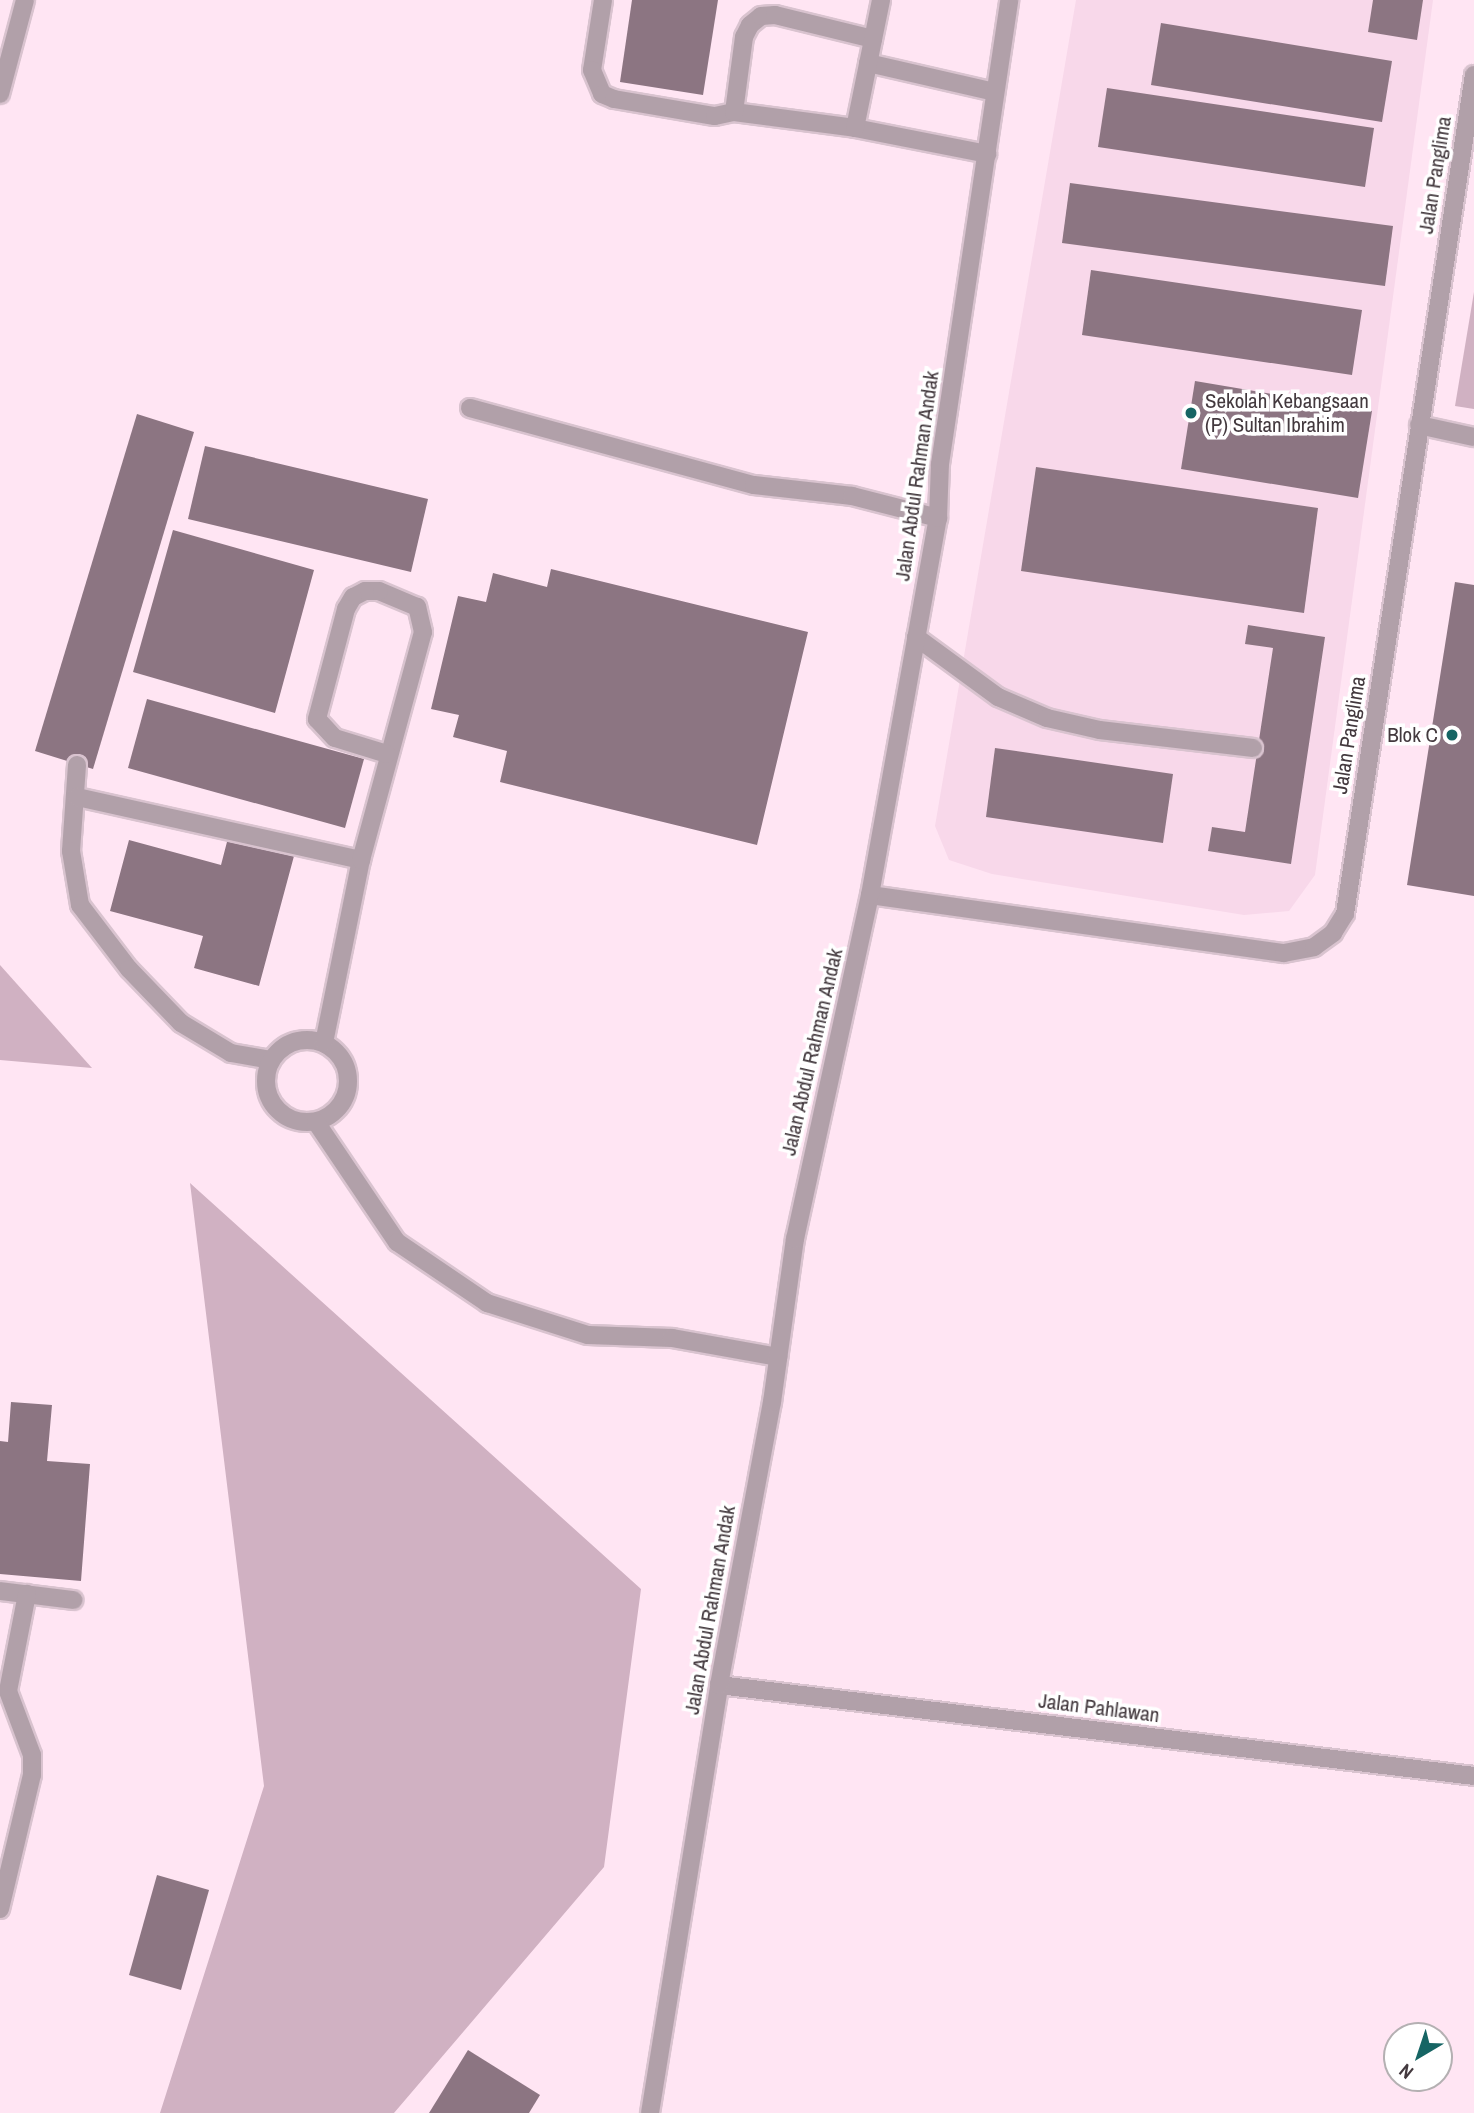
<!DOCTYPE html>
<style>
body{margin:0}
#map{position:relative;width:1474px;height:2113px;overflow:hidden;background:#ffe5f3;font-family:"Archivo Narrow",sans-serif}
div>[style]{position:absolute}
.built>*{inset:0;background:#f8d8ea}
.green>*{inset:0;background:#d0b1c2}
.building>*{inset:0;background:#8c7582}
.roads{filter:drop-shadow(2px 0 #d9c3cf) drop-shadow(-2px 0 #d9c3cf) drop-shadow(0 2px #d9c3cf) drop-shadow(0 -2px #d9c3cf)}
.service>*{height:18px;margin:-9px;padding:0 9px;transform-origin:9px;border-radius:9px;background:#b1a0a9}
.service>.ring{margin:-9px;padding:0;box-sizing:content-box;background:none;border:18px solid #b1a0a9;border-radius:50%}
.minor>*{height:18px;margin:-9px;padding:0 9px;transform-origin:9px;border-radius:9px;background:#b1a0a9}
.tertiary>*{height:18px;margin:-9px;padding:0 9px;transform-origin:9px;border-radius:9px;background:#b1a0a9}
.dots>*{width:19px;height:19px;translate:-50% -50%;box-sizing:border-box;border:4px solid #fff;border-radius:50%}
span{translate:-50% -50%;white-space:nowrap;text-align:center;line-height:1.15;-webkit-text-stroke:7px #fff;paint-order:stroke}
.street-label{font-size:21px;color:#43393e}
.poi-label{font-size:21px;color:#43393e}
.left{translate:0 -50%;text-align:left}
.right{translate:-100% -50%;text-align:right}
.north{position:absolute;left:1383px;top:2022px;width:70px;height:70px;box-sizing:border-box;background:#fff;border:2px solid #b4b0b2;border-radius:50%;rotate:219deg;font-size:19px;font-weight:700;line-height:28px;text-align:center;color:#43393e}
.north::after{content:'';display:block;margin:auto;width:24px;height:32px;background:#166564;clip-path:polygon(50% 0,100% 100%,50% 72%,0 100%)}
</style>
<div id="map">
<div class="built">
<div style="clip-path:polygon(1076px 0,1433px 0,1315px 875px,1289px 911px,1244px 915px,992px 874px,949px 860px,935px 826px)"></div>
</div>
<div class="green">
<div style="clip-path:polygon(1474px 292px,1474px 409px,1455px 406px)"></div>
<div style="clip-path:polygon(0 965px,92px 1068px,0 1060px)"></div>
<div style="clip-path:polygon(190px 1183px,641px 1589px,604px 1867px,394px 2113px,160px 2113px,264px 1786px)"></div>
</div>
<div class="building">
<div style="clip-path:polygon(632px 0,718px 0,703px 95px,620px 82px)"></div>
<div style="clip-path:polygon(1373px 0,1423px 0,1417px 40px,1368px 32px)"></div>
<div style="clip-path:polygon(1161px 23px,1392px 61px,1382px 122px,1151px 85px)"></div>
<div style="clip-path:polygon(1107px 88px,1374px 128px,1365px 187px,1098px 147px)"></div>
<div style="clip-path:polygon(1070px 183px,1393px 226px,1385px 286px,1062px 243px)"></div>
<div style="clip-path:polygon(1091px 270px,1362px 310px,1352px 375px,1082px 335px)"></div>
<div style="clip-path:polygon(1195px 381px,1372px 411px,1358px 498px,1181px 469px)"></div>
<div style="clip-path:polygon(137px 414px,194px 432px,93px 769px,35px 751px)"></div>
<div style="clip-path:polygon(205px 446px,428px 499px,411px 572px,188px 519px)"></div>
<div style="clip-path:polygon(1036px 467px,1318px 508px,1304px 613px,1021px 571px)"></div>
<div style="clip-path:polygon(173px 530px,314px 570px,275px 713px,133px 672px)"></div>
<div style="clip-path:polygon(551px 569px,808px 632px,757px 845px,500px 782px,507px 751px,453px 737px,459px 715px,431px 709px,458px 596px,486px 602px,493px 573px,547px 587px)"></div>
<div style="clip-path:polygon(1455px 582px,1474px 585px,1474px 896px,1407px 885px)"></div>
<div style="clip-path:polygon(1248px 625px,1325px 637px,1291px 864px,1208px 851px,1212px 827px,1245px 832px,1273px 648px,1245px 644px)"></div>
<div style="clip-path:polygon(147px 699px,364px 759px,345px 828px,128px 768px)"></div>
<div style="clip-path:polygon(995px 748px,1173px 774px,1163px 843px,986px 817px)"></div>
<div style="clip-path:polygon(228px 838px,294px 856px,259px 986px,194px 968px,203px 936px,110px 911px,129px 840px,221px 865px)"></div>
<div style="clip-path:polygon(11px 1402px,52px 1405px,47px 1461px,90px 1464px,81px 1581px,0 1574px,0 1441px,8px 1442px)"></div>
<div style="clip-path:polygon(157px 1875px,209px 1890px,181px 1990px,129px 1975px)"></div>
<div style="clip-path:polygon(468px 2050px,540px 2095px,529px 2113px,429px 2113px)"></div>
</div>
<div class="roads">
<div class="service">
<div style="left:603px;top:0;width:71px;rotate:98.9deg"></div>
<div style="left:592px;top:70px;width:26px;rotate:67deg"></div>
<div style="left:602px;top:94px;width:13px;rotate:23deg"></div>
<div style="left:614px;top:99px;width:102px;rotate:9.6deg"></div>
<div style="left:715px;top:116px;width:19px;rotate:-12deg"></div>
<div style="left:734px;top:112px;width:122px;rotate:7.5deg"></div>
<div style="left:855px;top:128px;width:135px;rotate:11.1deg"></div>
<div style="left:868px;top:63px;width:130px;rotate:12.9deg"></div>
<div style="left:734px;top:112px;width:76px;rotate:-82.4deg"></div>
<div style="left:744px;top:37px;width:13px;rotate:-63deg"></div>
<div style="left:750px;top:25px;width:14px;rotate:-39deg"></div>
<div style="left:761px;top:16px;width:14px;rotate:-4deg"></div>
<div style="left:775px;top:15px;width:101px;rotate:13.8deg"></div>
<div style="left:855px;top:128px;width:131px;rotate:-78.5deg"></div>
<div style="left:470px;top:408px;width:294px;rotate:15.2deg"></div>
<div style="left:754px;top:485px;width:99px;rotate:6.4deg"></div>
<div style="left:852px;top:496px;width:89px;rotate:14.3deg"></div>
<div style="left:1419px;top:425px;width:56px;rotate:12.3deg"></div>
<div style="left:916px;top:637px;width:102px;rotate:36.2deg"></div>
<div style="left:998px;top:697px;width:53px;rotate:23.2deg"></div>
<div style="left:1047px;top:718px;width:54px;rotate:12.8deg"></div>
<div style="left:1100px;top:730px;width:154px;rotate:6.7deg"></div>
<div style="left:77px;top:765px;width:86px;rotate:94deg"></div>
<div style="left:71px;top:851px;width:55px;rotate:80.5deg"></div>
<div style="left:80px;top:905px;width:81px;rotate:52.6deg"></div>
<div style="left:129px;top:969px;width:75px;rotate:46.1deg"></div>
<div style="left:181px;top:1023px;width:58px;rotate:31deg"></div>
<div style="left:231px;top:1053px;width:40px;rotate:10deg"></div>
<div style="left:77px;top:797px;width:291px;rotate:12.5deg"></div>
<div class="ring" style="left:266px;top:1040px;width:64px;height:64px"></div>
<div style="left:324px;top:1043px;width:187px;rotate:-78.6deg"></div>
<div style="left:361px;top:860px;width:236px;rotate:-74.8deg"></div>
<div style="left:423px;top:632px;width:26px;rotate:-103deg"></div>
<div style="left:417px;top:607px;width:41px;rotate:-157.2deg"></div>
<div style="left:379px;top:591px;width:14px;rotate:180deg"></div>
<div style="left:365px;top:591px;width:13px;rotate:153deg"></div>
<div style="left:353px;top:597px;width:14px;rotate:120deg"></div>
<div style="left:346px;top:609px;width:114px;rotate:104.8deg"></div>
<div style="left:317px;top:719px;width:26px;rotate:47deg"></div>
<div style="left:335px;top:738px;width:54px;rotate:17.1deg"></div>
<div style="left:316px;top:1122px;width:145px;rotate:56deg"></div>
<div style="left:397px;top:1242px;width:109px;rotate:34.1deg"></div>
<div style="left:487px;top:1303px;width:106px;rotate:17.6deg"></div>
<div style="left:588px;top:1335px;width:84px;rotate:2deg"></div>
<div style="left:672px;top:1338px;width:108px;rotate:10.2deg"></div>
<div style="left:0;top:1591px;width:74px;rotate:7deg"></div>
<div style="left:0;top:1909px;width:138px;rotate:-76.6deg"></div>
<div style="left:32px;top:1775px;width:20px;rotate:-90deg"></div>
<div style="left:32px;top:1755px;width:68px;rotate:-110.6deg"></div>
<div style="left:8px;top:1691px;width:99px;rotate:-78.9deg"></div>
</div>
<div class="minor">
<div style="left:0;top:94px;width:97px;rotate:-75.1deg"></div>
<div style="left:870px;top:895px;width:418px;rotate:8deg"></div>
<div style="left:1284px;top:953px;width:31px;rotate:-11deg"></div>
<div style="left:1314px;top:947px;width:24px;rotate:-36deg"></div>
<div style="left:1333px;top:933px;width:22px;rotate:-58deg"></div>
<div style="left:1345px;top:914px;width:849px;rotate:-81.26deg"></div>
<div style="left:719px;top:1685px;width:760px;rotate:6.87deg"></div>
</div>
<div class="tertiary">
<div style="left:650px;top:2113px;width:434px;rotate:-80.8deg"></div>
<div style="left:719px;top:1685px;width:288px;rotate:-79.4deg"></div>
<div style="left:772px;top:1402px;width:165px;rotate:-82deg"></div>
<div style="left:795px;top:1239px;width:352px;rotate:-77.7deg"></div>
<div style="left:870px;top:895px;width:383px;rotate:-79.8deg"></div>
<div style="left:938px;top:518px;width:54px;rotate:-87.9deg"></div>
<div style="left:940px;top:464px;width:469px;rotate:-81.5deg"></div>
</div>
</div>
<div class="dots">
<div style="left:1191px;top:413px;background:#166564"></div>
<div style="left:1452px;top:735px;background:#166564"></div>
</div>
<div class="street-label">
<span style="left:1435px;top:175px;rotate:-81deg">Jalan Panglima</span>
<span style="left:917px;top:476px;rotate:-82deg">Jalan Abdul Rahman Andak</span>
<span style="left:1349px;top:735px;rotate:-81deg">Jalan Panglima</span>
<span style="left:812px;top:1052px;rotate:-77deg">Jalan Abdul Rahman Andak</span>
<span style="left:710px;top:1610px;rotate:-80deg">Jalan Abdul Rahman Andak</span>
<span style="left:1099px;top:1708px;rotate:7deg">Jalan Pahlawan</span>
</div>
<div class="poi-label">
<span class="left" style="left:1205px;top:413px">Sekolah Kebangsaan<br>(P) Sultan Ibrahim</span>
<span class="right" style="left:1438px;top:735px">Blok C</span>
</div>
<div class="north">N</div>
</div>
